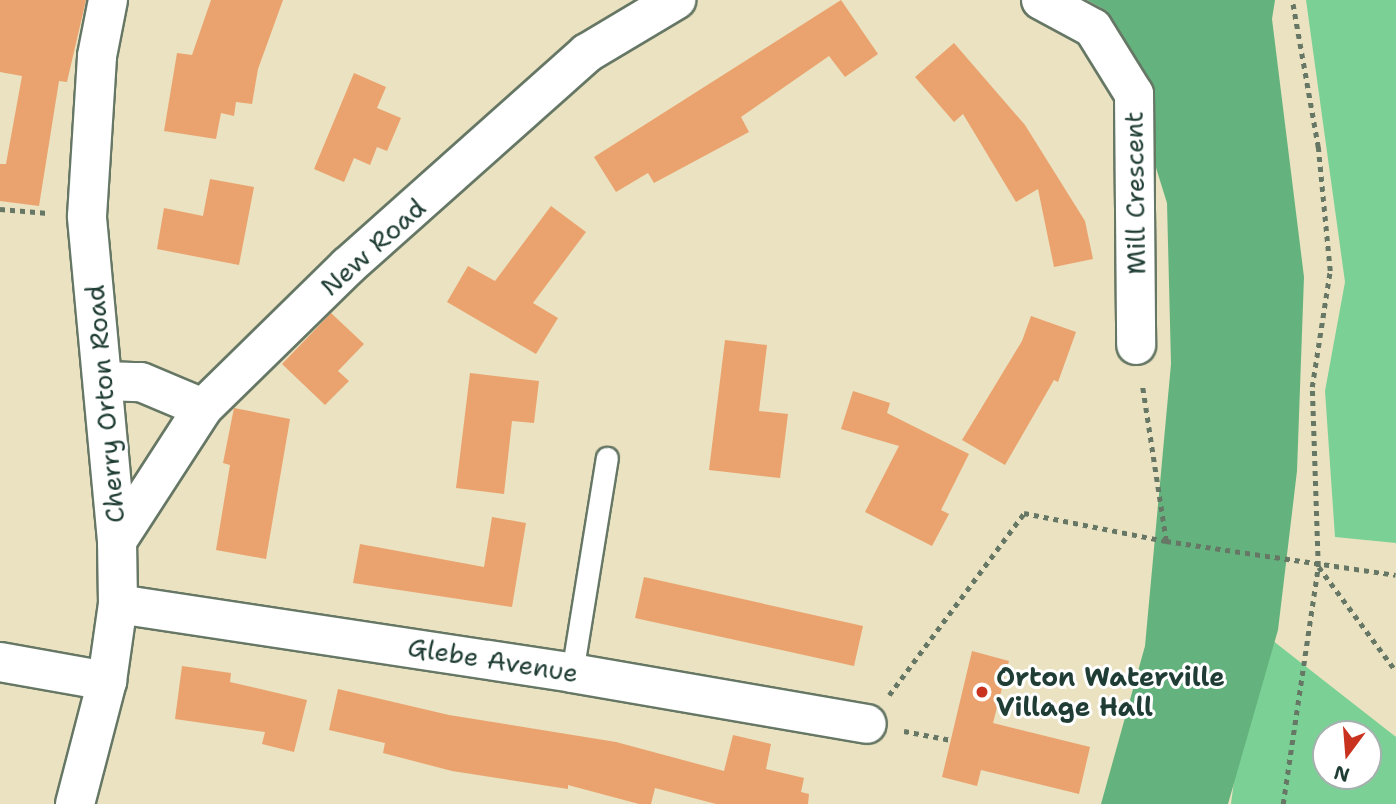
<!DOCTYPE html>
<style>
body{margin:0}
#map{position:relative;width:1396px;height:804px;overflow:hidden;background:#eae2c0;font-family:"Shantell Sans",sans-serif}
div>[style]{position:absolute}
.green>*{inset:0;background:#7bd195}
.forest>*{inset:0;background:#64b37e}
.building>*{inset:0;background:#eaa36e}
.path>*{height:4.5px;margin-top:-2.25px;transform-origin:0;background:repeating-linear-gradient(90deg,#667765 0 5px,transparent 0 10px)}
.roads{filter:drop-shadow(2px 0 #667765) drop-shadow(-2px 0 #667765) drop-shadow(0 2px #667765) drop-shadow(0 -2px #667765)}
.lane>*{height:21px;margin:-10.5px;padding:0 10.5px;transform-origin:10.5px;border-radius:10.5px;background:#fff}
.street>*{height:38px;margin:-19px;padding:0 19px;transform-origin:19px;border-radius:19px;background:#fff}
.dots>*{width:19px;height:19px;translate:-50% -50%;box-sizing:border-box;border:4px solid #fff;border-radius:50%}
span{translate:-50% -50%;white-space:nowrap;text-align:center;line-height:1.15;-webkit-text-stroke:6px #fff;paint-order:stroke}
.street-label{font-size:26px;color:#1f3d34}
.poi-label{font-size:26px;color:#1f3d34;font-weight:700}
.left{translate:0 -50%;text-align:left}
.north{position:absolute;left:1312px;top:720px;width:70px;height:70px;box-sizing:border-box;background:#fff;border:2px solid #a5b1ae;border-radius:50%;rotate:196deg;font-size:19px;font-weight:700;line-height:28px;text-align:center;color:#1f3d34}
.north::after{content:'';display:block;margin:auto;width:24px;height:32px;background:#c8321e;clip-path:polygon(50% 0,100% 100%,50% 72%,0 100%)}
</style>
<div id="map">
<div class="green">
<div style="clip-path:polygon(1306px 0,1396px 0,1396px 543px,1335px 537px,1325px 391px,1345px 282px)"></div>
<div style="clip-path:polygon(evenodd,1254px 626px,1396px 737px,1396px 804px,1231px 804px,1254px 626px,1326px 734px,1368px 734px,1368px 776px,1326px 776px,1326px 734px)"></div>
</div>
<div class="forest">
<div style="clip-path:polygon(1087px 0,1275px 0,1272px 19px,1304px 277px,1297px 471px,1278px 630px,1228px 804px,1101px 804px,1145px 646px,1171px 364px,1167px 203px,1107px 11px)"></div>
</div>
<div class="building">
<div style="clip-path:polygon(0 0,86px 0,67px 82px,59px 81px,39px 206px,0 201px,0 164px,6px 164px,22px 76px,0 72px)"></div>
<div style="clip-path:polygon(211px 0,283px 0,258px 69px,252px 104px,236px 102px,234px 116px,221px 113px,216px 139px,164px 131px,177px 53px,192px 55px)"></div>
<div style="clip-path:polygon(841px 0,878px 54px,845px 77px,829px 56px,741px 117px,749px 132px,654px 183px,648px 173px,616px 192px,594px 157px)"></div>
<div style="clip-path:polygon(954px 43px,1025px 125px,1085px 221px,1093px 259px,1054px 267px,1038px 189px,1016px 202px,963px 114px,954px 122px,915px 77px)"></div>
<div style="clip-path:polygon(354px 73px,386px 87px,377px 108px,401px 118px,387px 151px,377px 147px,370px 165px,354px 158px,344px 182px,314px 169px)"></div>
<div style="clip-path:polygon(210px 179px,254px 187px,239px 265px,157px 249px,164px 208px,203px 216px)"></div>
<div style="clip-path:polygon(551px 206px,586px 232px,533px 303px,558px 318px,536px 354px,447px 302px,468px 266px,495px 281px)"></div>
<div style="clip-path:polygon(331px 313px,364px 344px,338px 371px,349px 381px,325px 405px,282px 364px)"></div>
<div style="clip-path:polygon(1031px 316px,1076px 332px,1058px 382px,1054px 380px,1005px 465px,962px 440px,1022px 341px)"></div>
<div style="clip-path:polygon(725px 340px,767px 345px,759px 411px,788px 414px,780px 478px,709px 470px)"></div>
<div style="clip-path:polygon(470px 373px,539px 381px,534px 423px,512px 421px,504px 494px,456px 488px)"></div>
<div style="clip-path:polygon(853px 391px,890px 403px,887px 413px,969px 454px,941px 510px,949px 514px,932px 546px,865px 512px,899px 446px,841px 429px)"></div>
<div style="clip-path:polygon(234px 408px,290px 419px,266px 559px,216px 550px,230px 465px,223px 463px)"></div>
<div style="clip-path:polygon(492px 517px,526px 523px,512px 607px,353px 583px,360px 544px,484px 567px)"></div>
<div style="clip-path:polygon(644px 577px,863px 626px,854px 666px,635px 618px)"></div>
<div style="clip-path:polygon(972px 651px,1009px 661px,993px 723px,1090px 747px,1079px 794px,981px 770px,977px 786px,942px 777px)"></div>
<div style="clip-path:polygon(182px 666px,231px 673px,230px 682px,307px 700px,294px 752px,262px 744px,265px 732px,175px 719px)"></div>
<div style="clip-path:polygon(338px 689px,449px 715px,616px 742px,724px 771px,733px 735px,771px 744px,766px 769px,804px 778px,801px 792px,809px 794px,808px 804px,716px 804px,655px 788px,651px 804px,639px 804px,568px 785px,568px 789px,452px 771px,383px 753px,385px 743px,329px 730px)"></div>
</div>
<div class="path">
<div style="left:0;top:209px;width:48px;rotate:4.8deg"></div>
<div style="left:1166px;top:541px;width:232px;rotate:8.4deg"></div>
<div style="left:1319px;top:567px;width:129px;rotate:53.5deg"></div>
<div style="left:889px;top:695px;width:227px;rotate:-53.4deg"></div>
<div style="left:1024px;top:513px;width:145px;rotate:11.2deg"></div>
<div style="left:1166px;top:541px;width:159px;rotate:-98.7deg"></div>
<div style="left:904px;top:731px;width:48px;rotate:10.8deg"></div>
<div style="left:1283px;top:804px;width:241px;rotate:-81.6deg"></div>
<div style="left:1318px;top:566px;width:179px;rotate:-91.9deg"></div>
<div style="left:1312px;top:387px;width:117px;rotate:-81.2deg"></div>
<div style="left:1330px;top:271px;width:125px;rotate:-95.5deg"></div>
<div style="left:1318px;top:147px;width:149px;rotate:-100deg"></div>
</div>
<div class="roads">
<div class="lane">
<div style="left:572px;top:673px;width:218px;rotate:-80.8deg"></div>
</div>
<div class="street">
<div style="left:1041px;top:0;width:59px;rotate:28.3deg"></div>
<div style="left:1093px;top:28px;width:78px;rotate:58.2deg"></div>
<div style="left:1134px;top:94px;width:251px;rotate:89.5deg"></div>
<div style="left:103px;top:381px;width:38px;rotate:2deg"></div>
<div style="left:141px;top:382px;width:67px;rotate:22.8deg"></div>
<div style="left:117px;top:541px;width:158px;rotate:-57.1deg"></div>
<div style="left:203px;top:408px;width:203px;rotate:-44.4deg"></div>
<div style="left:348px;top:266px;width:320px;rotate:-41.7deg"></div>
<div style="left:587px;top:53px;width:104px;rotate:-30.8deg"></div>
<div style="left:118px;top:604px;width:459px;rotate:8.6deg"></div>
<div style="left:572px;top:673px;width:299px;rotate:9.8deg"></div>
<div style="left:0;top:662px;width:109px;rotate:10.1deg"></div>
<div style="left:75px;top:804px;width:127px;rotate:-75.4deg"></div>
<div style="left:107px;top:681px;width:78px;rotate:-81.9deg"></div>
<div style="left:118px;top:604px;width:63px;rotate:-90.9deg"></div>
<div style="left:117px;top:541px;width:326px;rotate:-95.3deg"></div>
<div style="left:87px;top:216px;width:160px;rotate:-86.4deg"></div>
<div style="left:97px;top:56px;width:57px;rotate:-78.9deg"></div>
</div>
</div>
<div class="dots">
<div style="left:982px;top:692px;background:#c8321e"></div>
</div>
<div class="street-label">
<span style="left:1135px;top:193px;rotate:-91deg">Mill Crescent</span>
<span style="left:373px;top:247px;rotate:-42deg">New Road</span>
<span style="left:105px;top:404px;rotate:-95deg">Cherry Orton Road</span>
<span style="left:493px;top:660px;rotate:9deg">Glebe Avenue</span>
</div>
<div class="poi-label">
<span class="left" style="left:996px;top:692px">Orton Waterville<br>Village Hall</span>
</div>
<div class="north">N</div>
</div>
